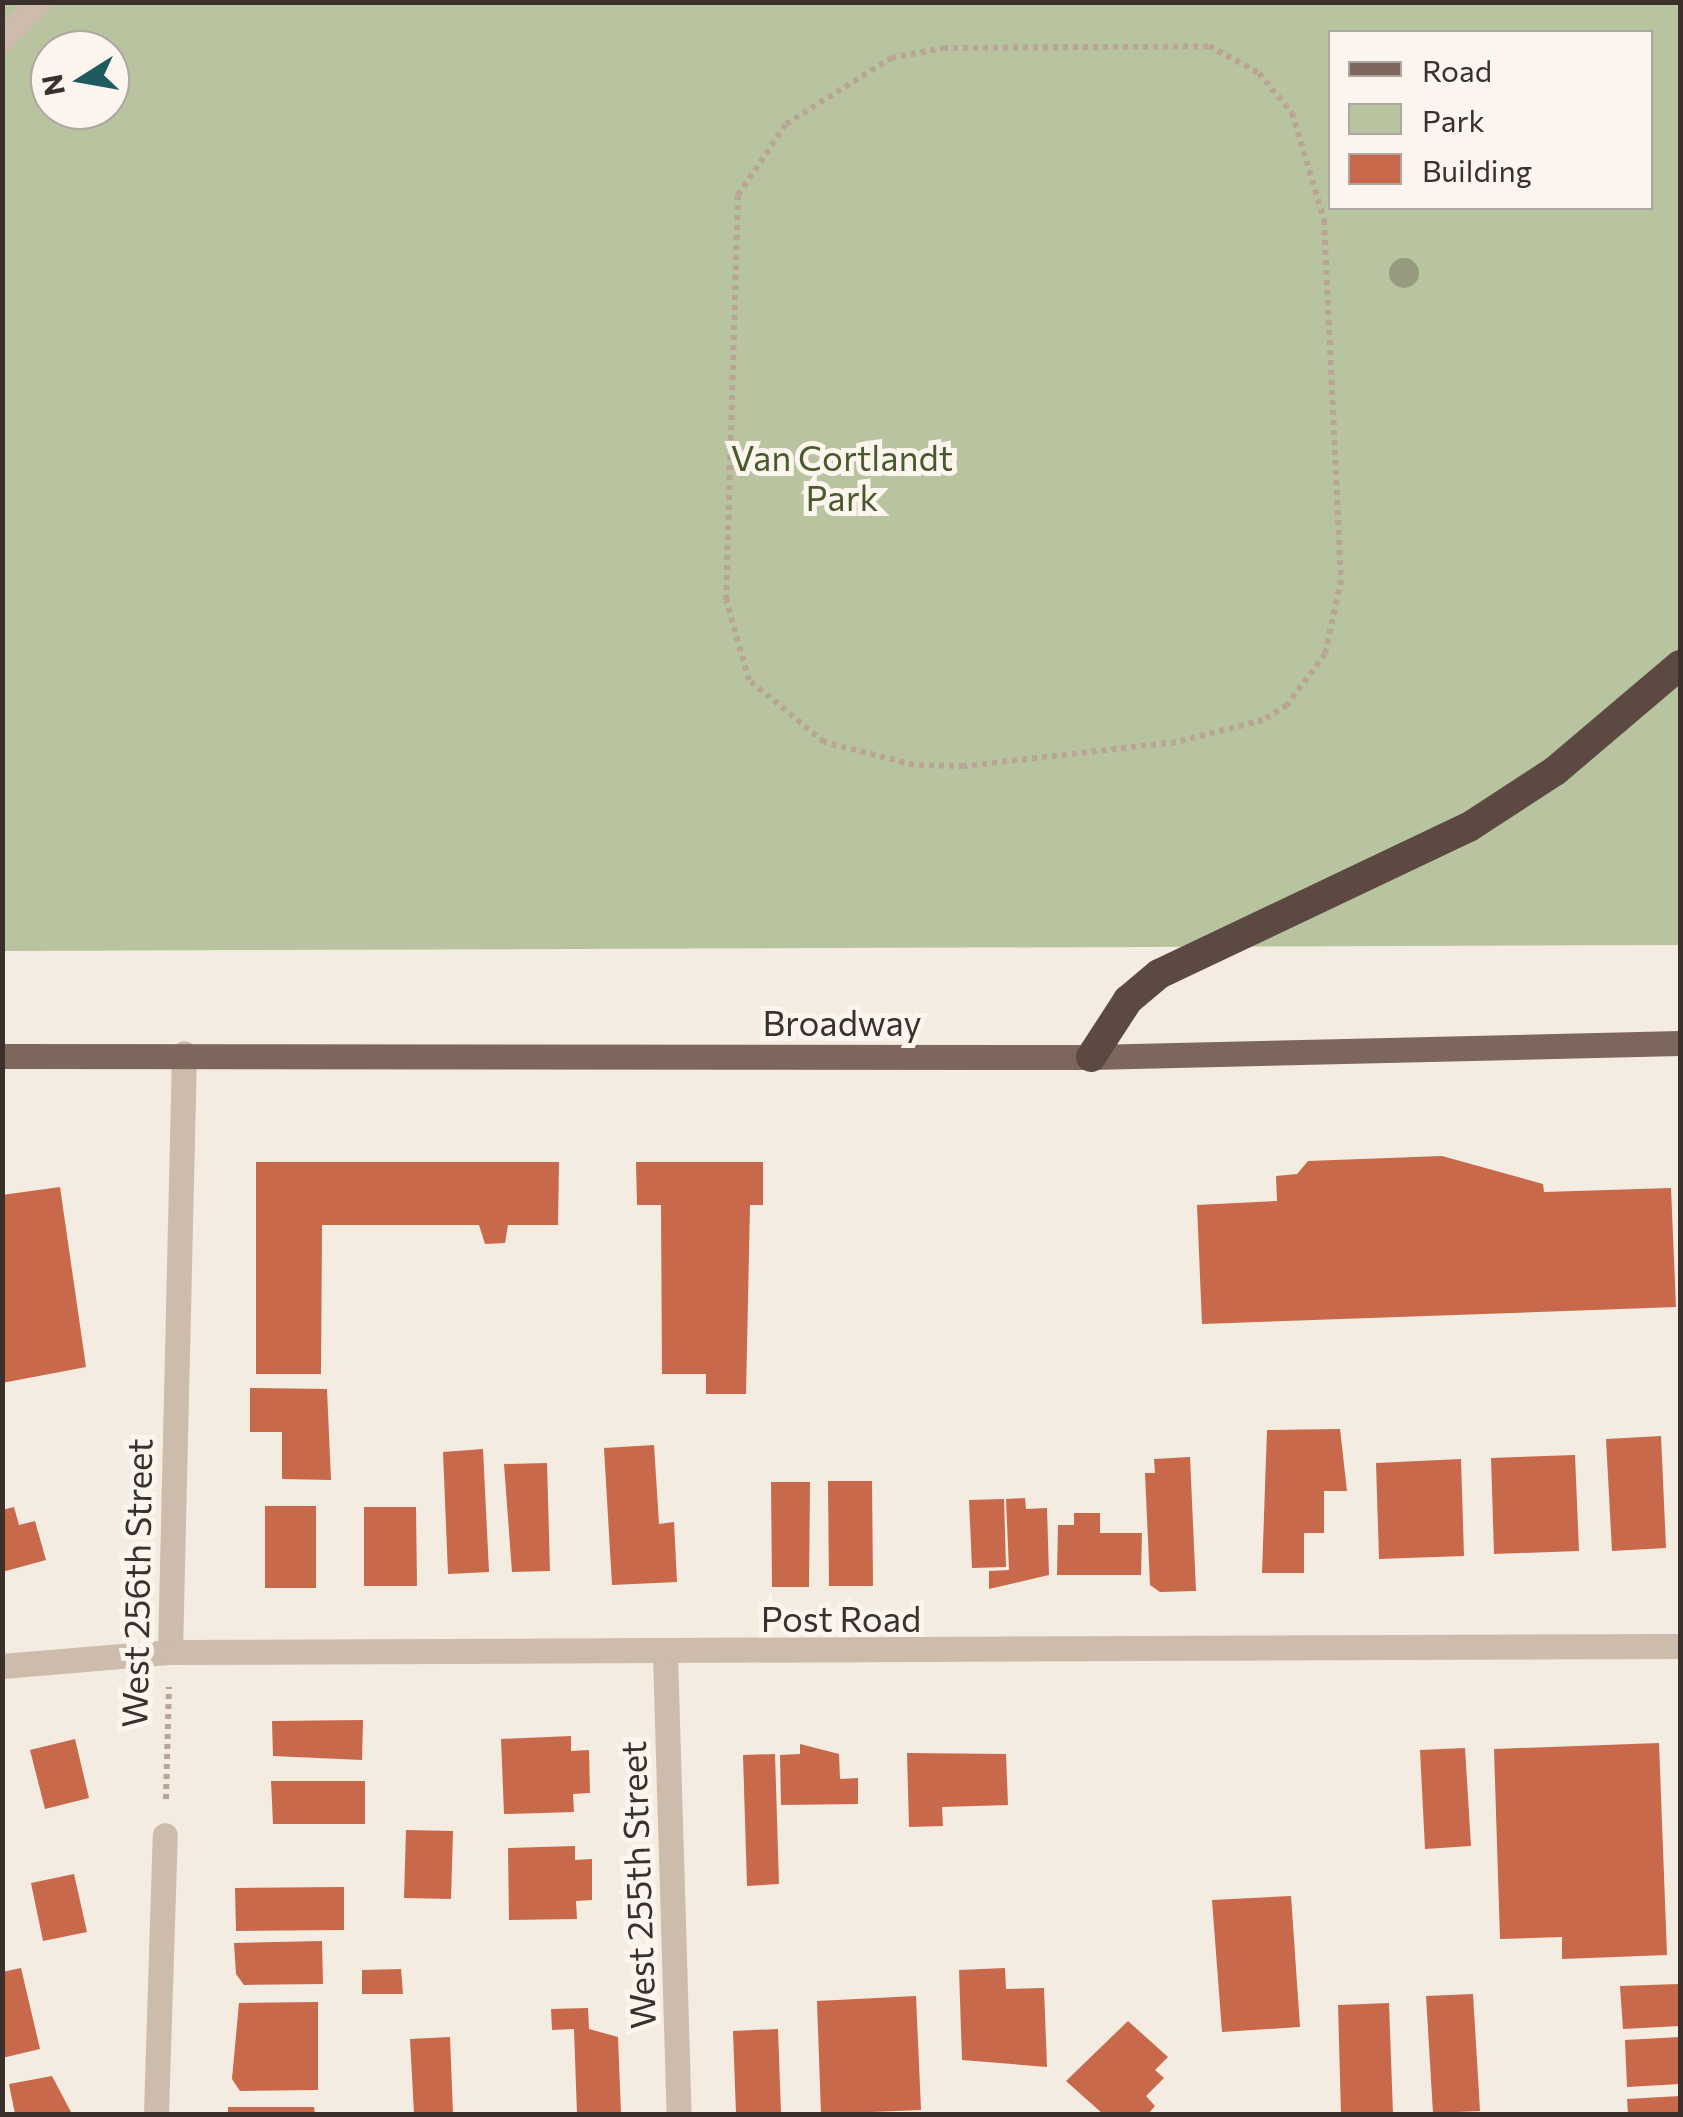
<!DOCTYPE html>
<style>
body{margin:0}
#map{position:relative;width:1683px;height:2117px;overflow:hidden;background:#f4ebe1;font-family:Commissioner,sans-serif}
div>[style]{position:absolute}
.green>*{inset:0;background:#b8c4a0}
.building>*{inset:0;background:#c8694b}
.path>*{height:6px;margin-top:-3px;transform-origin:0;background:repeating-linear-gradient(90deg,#b9a596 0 5px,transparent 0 10px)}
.minor>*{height:25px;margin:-12.5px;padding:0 12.5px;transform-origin:12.5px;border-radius:12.5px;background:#cdbbac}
.major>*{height:25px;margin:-12.5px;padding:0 12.5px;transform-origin:12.5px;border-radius:12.5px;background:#7d675c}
.highway>*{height:30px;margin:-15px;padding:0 15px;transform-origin:15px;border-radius:15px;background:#5c4a42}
.trees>*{width:30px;height:30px;margin:-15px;border-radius:50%;background:#969b7f}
span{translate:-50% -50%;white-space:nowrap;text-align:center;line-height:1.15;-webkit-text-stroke:10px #fbf5ee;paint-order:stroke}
.park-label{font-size:35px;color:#4a5a2e}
.street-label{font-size:35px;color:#3b302b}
.frame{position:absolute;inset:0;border:5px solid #3b302b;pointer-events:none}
.legend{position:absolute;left:1328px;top:30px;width:325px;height:180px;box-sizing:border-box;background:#fbf5ee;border:2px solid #aea6a0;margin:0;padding:12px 18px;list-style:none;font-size:30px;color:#3b302b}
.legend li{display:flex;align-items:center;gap:20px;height:50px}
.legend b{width:50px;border:2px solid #aea6a0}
.north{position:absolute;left:30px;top:30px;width:100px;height:100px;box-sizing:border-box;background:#fbf5ee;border:2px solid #aea6a0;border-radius:50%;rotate:259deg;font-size:28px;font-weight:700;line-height:40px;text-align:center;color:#3b302b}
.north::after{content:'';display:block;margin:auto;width:35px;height:45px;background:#1f5a5e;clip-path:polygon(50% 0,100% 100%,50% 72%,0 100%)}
</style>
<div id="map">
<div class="green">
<div style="clip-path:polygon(evenodd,3px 3px,1680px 3px,1680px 945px,3px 951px,3px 3px,1330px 32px,1650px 32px,1650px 208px,1330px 208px,1330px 32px,3px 3px,50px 50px,110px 50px,110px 110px,50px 110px,50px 50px)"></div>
</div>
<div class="building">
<div style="clip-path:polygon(1442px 1156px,1543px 1184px,1544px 1192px,1671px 1188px,1676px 1307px,1202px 1324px,1197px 1205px,1277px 1201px,1276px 1176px,1297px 1174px,1308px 1161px)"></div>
<div style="clip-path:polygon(256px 1162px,559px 1162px,558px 1225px,508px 1225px,505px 1243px,485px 1244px,479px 1225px,322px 1225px,321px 1374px,256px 1374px)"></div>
<div style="clip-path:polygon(636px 1162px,763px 1162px,763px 1205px,750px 1205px,746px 1394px,706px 1394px,706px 1374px,662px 1374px,661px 1205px,637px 1205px)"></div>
<div style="clip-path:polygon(60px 1187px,86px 1367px,2px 1383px,2px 1195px)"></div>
<div style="clip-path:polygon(250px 1388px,327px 1389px,331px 1480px,282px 1479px,282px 1432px,250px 1432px)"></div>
<div style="clip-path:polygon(1340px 1429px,1347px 1491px,1324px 1491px,1324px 1533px,1304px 1533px,1304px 1573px,1262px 1573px,1267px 1430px)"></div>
<div style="clip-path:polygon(1661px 1436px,1666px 1548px,1612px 1551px,1606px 1439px)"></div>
<div style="clip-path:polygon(654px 1445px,659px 1524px,674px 1522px,677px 1582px,612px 1585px,604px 1448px)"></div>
<div style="clip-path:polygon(483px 1449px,489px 1572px,448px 1574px,443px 1452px)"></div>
<div style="clip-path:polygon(1575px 1455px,1579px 1551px,1494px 1554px,1491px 1458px)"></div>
<div style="clip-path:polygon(1190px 1457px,1196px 1591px,1160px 1592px,1150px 1585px,1145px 1473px,1155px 1473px,1154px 1459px)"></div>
<div style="clip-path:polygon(1461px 1459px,1464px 1556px,1379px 1559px,1376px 1463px)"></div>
<div style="clip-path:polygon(547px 1463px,550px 1571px,512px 1572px,504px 1464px)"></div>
<div style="clip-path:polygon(828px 1481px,872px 1481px,873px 1586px,829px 1586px)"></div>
<div style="clip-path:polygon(771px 1482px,810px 1482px,809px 1587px,772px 1587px)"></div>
<div style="clip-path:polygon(1025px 1498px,1026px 1509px,1047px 1508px,1049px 1575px,989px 1589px,989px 1571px,1009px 1570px,1006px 1499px)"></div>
<div style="clip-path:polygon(1004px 1499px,1006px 1567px,972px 1568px,969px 1500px)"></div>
<div style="clip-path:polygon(265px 1506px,316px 1506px,316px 1588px,265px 1588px)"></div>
<div style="clip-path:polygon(14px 1507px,19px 1525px,35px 1521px,46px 1560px,2px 1572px,2px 1510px)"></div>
<div style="clip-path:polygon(364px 1507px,416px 1507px,417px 1586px,364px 1586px)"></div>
<div style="clip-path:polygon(1074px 1513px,1100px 1513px,1100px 1533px,1142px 1533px,1141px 1575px,1057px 1575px,1058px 1525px,1074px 1525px)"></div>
<div style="clip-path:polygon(363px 1720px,362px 1760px,273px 1756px,272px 1721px)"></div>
<div style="clip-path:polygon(571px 1736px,571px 1751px,589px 1750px,590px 1793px,573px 1794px,574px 1812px,504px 1814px,501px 1739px)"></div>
<div style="clip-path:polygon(75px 1739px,89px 1798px,45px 1809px,30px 1750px)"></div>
<div style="clip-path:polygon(1659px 1743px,1667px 1955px,1562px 1959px,1562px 1937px,1500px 1939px,1494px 1749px)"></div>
<div style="clip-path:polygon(800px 1744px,839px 1754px,840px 1779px,858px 1778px,858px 1804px,781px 1805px,780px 1755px,800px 1754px)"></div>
<div style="clip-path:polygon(1465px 1748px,1471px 1846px,1425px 1849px,1420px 1750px)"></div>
<div style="clip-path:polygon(907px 1753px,1006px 1754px,1008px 1805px,942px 1807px,943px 1826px,909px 1827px)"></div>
<div style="clip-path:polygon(775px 1754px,779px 1884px,747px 1886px,743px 1755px)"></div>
<div style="clip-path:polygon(271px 1781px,365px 1781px,365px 1824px,273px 1824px)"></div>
<div style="clip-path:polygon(406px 1830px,453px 1831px,451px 1899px,404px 1898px)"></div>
<div style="clip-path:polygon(575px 1846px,575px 1860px,592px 1859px,592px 1900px,576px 1901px,577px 1919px,509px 1920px,508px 1848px)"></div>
<div style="clip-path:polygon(74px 1874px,87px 1932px,43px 1941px,31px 1883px)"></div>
<div style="clip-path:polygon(344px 1887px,344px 1930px,236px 1931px,235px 1888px)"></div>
<div style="clip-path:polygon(1291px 1896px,1300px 2027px,1222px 2032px,1212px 1900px)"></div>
<div style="clip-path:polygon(322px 1941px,323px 1984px,244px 1985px,236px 1974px,234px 1943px)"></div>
<div style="clip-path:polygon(21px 1968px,40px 2049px,2px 2058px,2px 1972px)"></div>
<div style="clip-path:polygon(1005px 1968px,1006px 1989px,1044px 1988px,1047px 2067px,962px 2060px,959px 1970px)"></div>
<div style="clip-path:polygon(401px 1969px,403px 1994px,362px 1994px,362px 1970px)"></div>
<div style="clip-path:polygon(1679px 1984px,1680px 2026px,1623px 2029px,1620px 1986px)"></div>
<div style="clip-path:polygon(1473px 1994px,1480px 2111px,1433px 2113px,1426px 1996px)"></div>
<div style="clip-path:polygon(916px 1996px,921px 2110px,821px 2114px,817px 2001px)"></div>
<div style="clip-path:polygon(318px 2002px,318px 2090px,240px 2091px,232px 2079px,239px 2003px)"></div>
<div style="clip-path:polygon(1389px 2003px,1393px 2114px,1341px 2114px,1338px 2005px)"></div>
<div style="clip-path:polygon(588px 2008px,589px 2029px,618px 2037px,621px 2114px,577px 2114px,574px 2029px,552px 2030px,551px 2009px)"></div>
<div style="clip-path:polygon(1128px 2021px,1168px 2057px,1155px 2070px,1164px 2078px,1146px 2096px,1155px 2106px,1148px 2114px,1103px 2114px,1066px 2081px)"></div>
<div style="clip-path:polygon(778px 2029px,781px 2114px,736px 2114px,733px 2031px)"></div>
<div style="clip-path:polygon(450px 2037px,453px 2114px,414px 2114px,410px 2039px)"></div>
<div style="clip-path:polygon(1680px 2037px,1680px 2084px,1627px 2087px,1625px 2040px)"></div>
<div style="clip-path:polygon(52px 2076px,72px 2114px,15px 2114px,9px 2084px)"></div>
<div style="clip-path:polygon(1680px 2096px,1680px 2114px,1628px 2114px,1627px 2099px)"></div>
<div style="clip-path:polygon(228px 2107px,314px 2107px,315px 2114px,228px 2114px)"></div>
</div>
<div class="path">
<div style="left:1209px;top:46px;width:57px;rotate:28.4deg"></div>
<div style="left:1259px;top:73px;width:52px;rotate:50.5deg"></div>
<div style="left:1292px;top:113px;width:112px;rotate:73.3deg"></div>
<div style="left:1324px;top:220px;width:360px;rotate:87.3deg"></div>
<div style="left:1341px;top:580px;width:76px;rotate:102.2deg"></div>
<div style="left:1325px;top:654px;width:64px;rotate:126.7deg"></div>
<div style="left:1287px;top:705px;width:28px;rotate:148deg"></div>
<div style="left:1263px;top:720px;width:90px;rotate:165.8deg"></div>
<div style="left:1176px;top:742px;width:213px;rotate:173.5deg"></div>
<div style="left:964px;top:766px;width:50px;rotate:-178.9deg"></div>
<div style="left:914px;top:765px;width:93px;rotate:-165.7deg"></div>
<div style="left:824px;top:742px;width:97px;rotate:-140.4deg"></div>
<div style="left:749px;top:680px;width:83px;rotate:-106deg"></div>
<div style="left:726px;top:600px;width:405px;rotate:-88.3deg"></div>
<div style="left:738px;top:195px;width:86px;rotate:-55.9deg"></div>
<div style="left:786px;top:124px;width:124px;rotate:-32.2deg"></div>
<div style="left:891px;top:58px;width:53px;rotate:-10.9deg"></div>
<div style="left:943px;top:48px;width:266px;rotate:-0.4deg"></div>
<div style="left:166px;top:1799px;width:112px;rotate:-88.5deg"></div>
</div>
<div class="minor">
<div style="left:2px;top:39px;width:52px;rotate:-45deg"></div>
<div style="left:170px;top:1652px;width:599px;rotate:-88.66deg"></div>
<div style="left:665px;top:1654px;width:460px;rotate:88.3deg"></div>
<div style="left:2px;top:1666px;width:169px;rotate:-4.8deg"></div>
<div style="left:170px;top:1652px;width:1510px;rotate:-0.23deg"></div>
<div style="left:156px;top:2114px;width:279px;rotate:-88.2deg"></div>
</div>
<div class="major">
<div style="left:2px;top:1056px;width:1089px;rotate:0.05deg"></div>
<div style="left:1091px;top:1057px;width:589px;rotate:-1.36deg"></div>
</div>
<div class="highway">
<div style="left:1091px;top:1057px;width:68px;rotate:-57deg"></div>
<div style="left:1128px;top:1000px;width:40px;rotate:-40deg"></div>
<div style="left:1159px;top:974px;width:343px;rotate:-25.4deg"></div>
<div style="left:1469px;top:827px;width:103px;rotate:-33.1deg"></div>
<div style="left:1555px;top:771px;width:164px;rotate:-40.3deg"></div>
</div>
<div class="trees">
<div style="left:1404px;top:273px"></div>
</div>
<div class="park-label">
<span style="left:842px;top:477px">Van Cortlandt<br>Park</span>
</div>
<div class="street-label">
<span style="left:842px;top:1022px">Broadway</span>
<span style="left:136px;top:1583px;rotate:-89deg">West 256th Street</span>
<span style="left:841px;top:1618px">Post Road</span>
<span style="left:637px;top:1885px;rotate:-92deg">West 255th Street</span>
</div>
<div class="frame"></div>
<ul class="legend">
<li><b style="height:12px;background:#7d675c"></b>Road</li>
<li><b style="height:28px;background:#b8c4a0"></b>Park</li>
<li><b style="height:28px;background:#c8694b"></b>Building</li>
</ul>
<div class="north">N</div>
</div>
